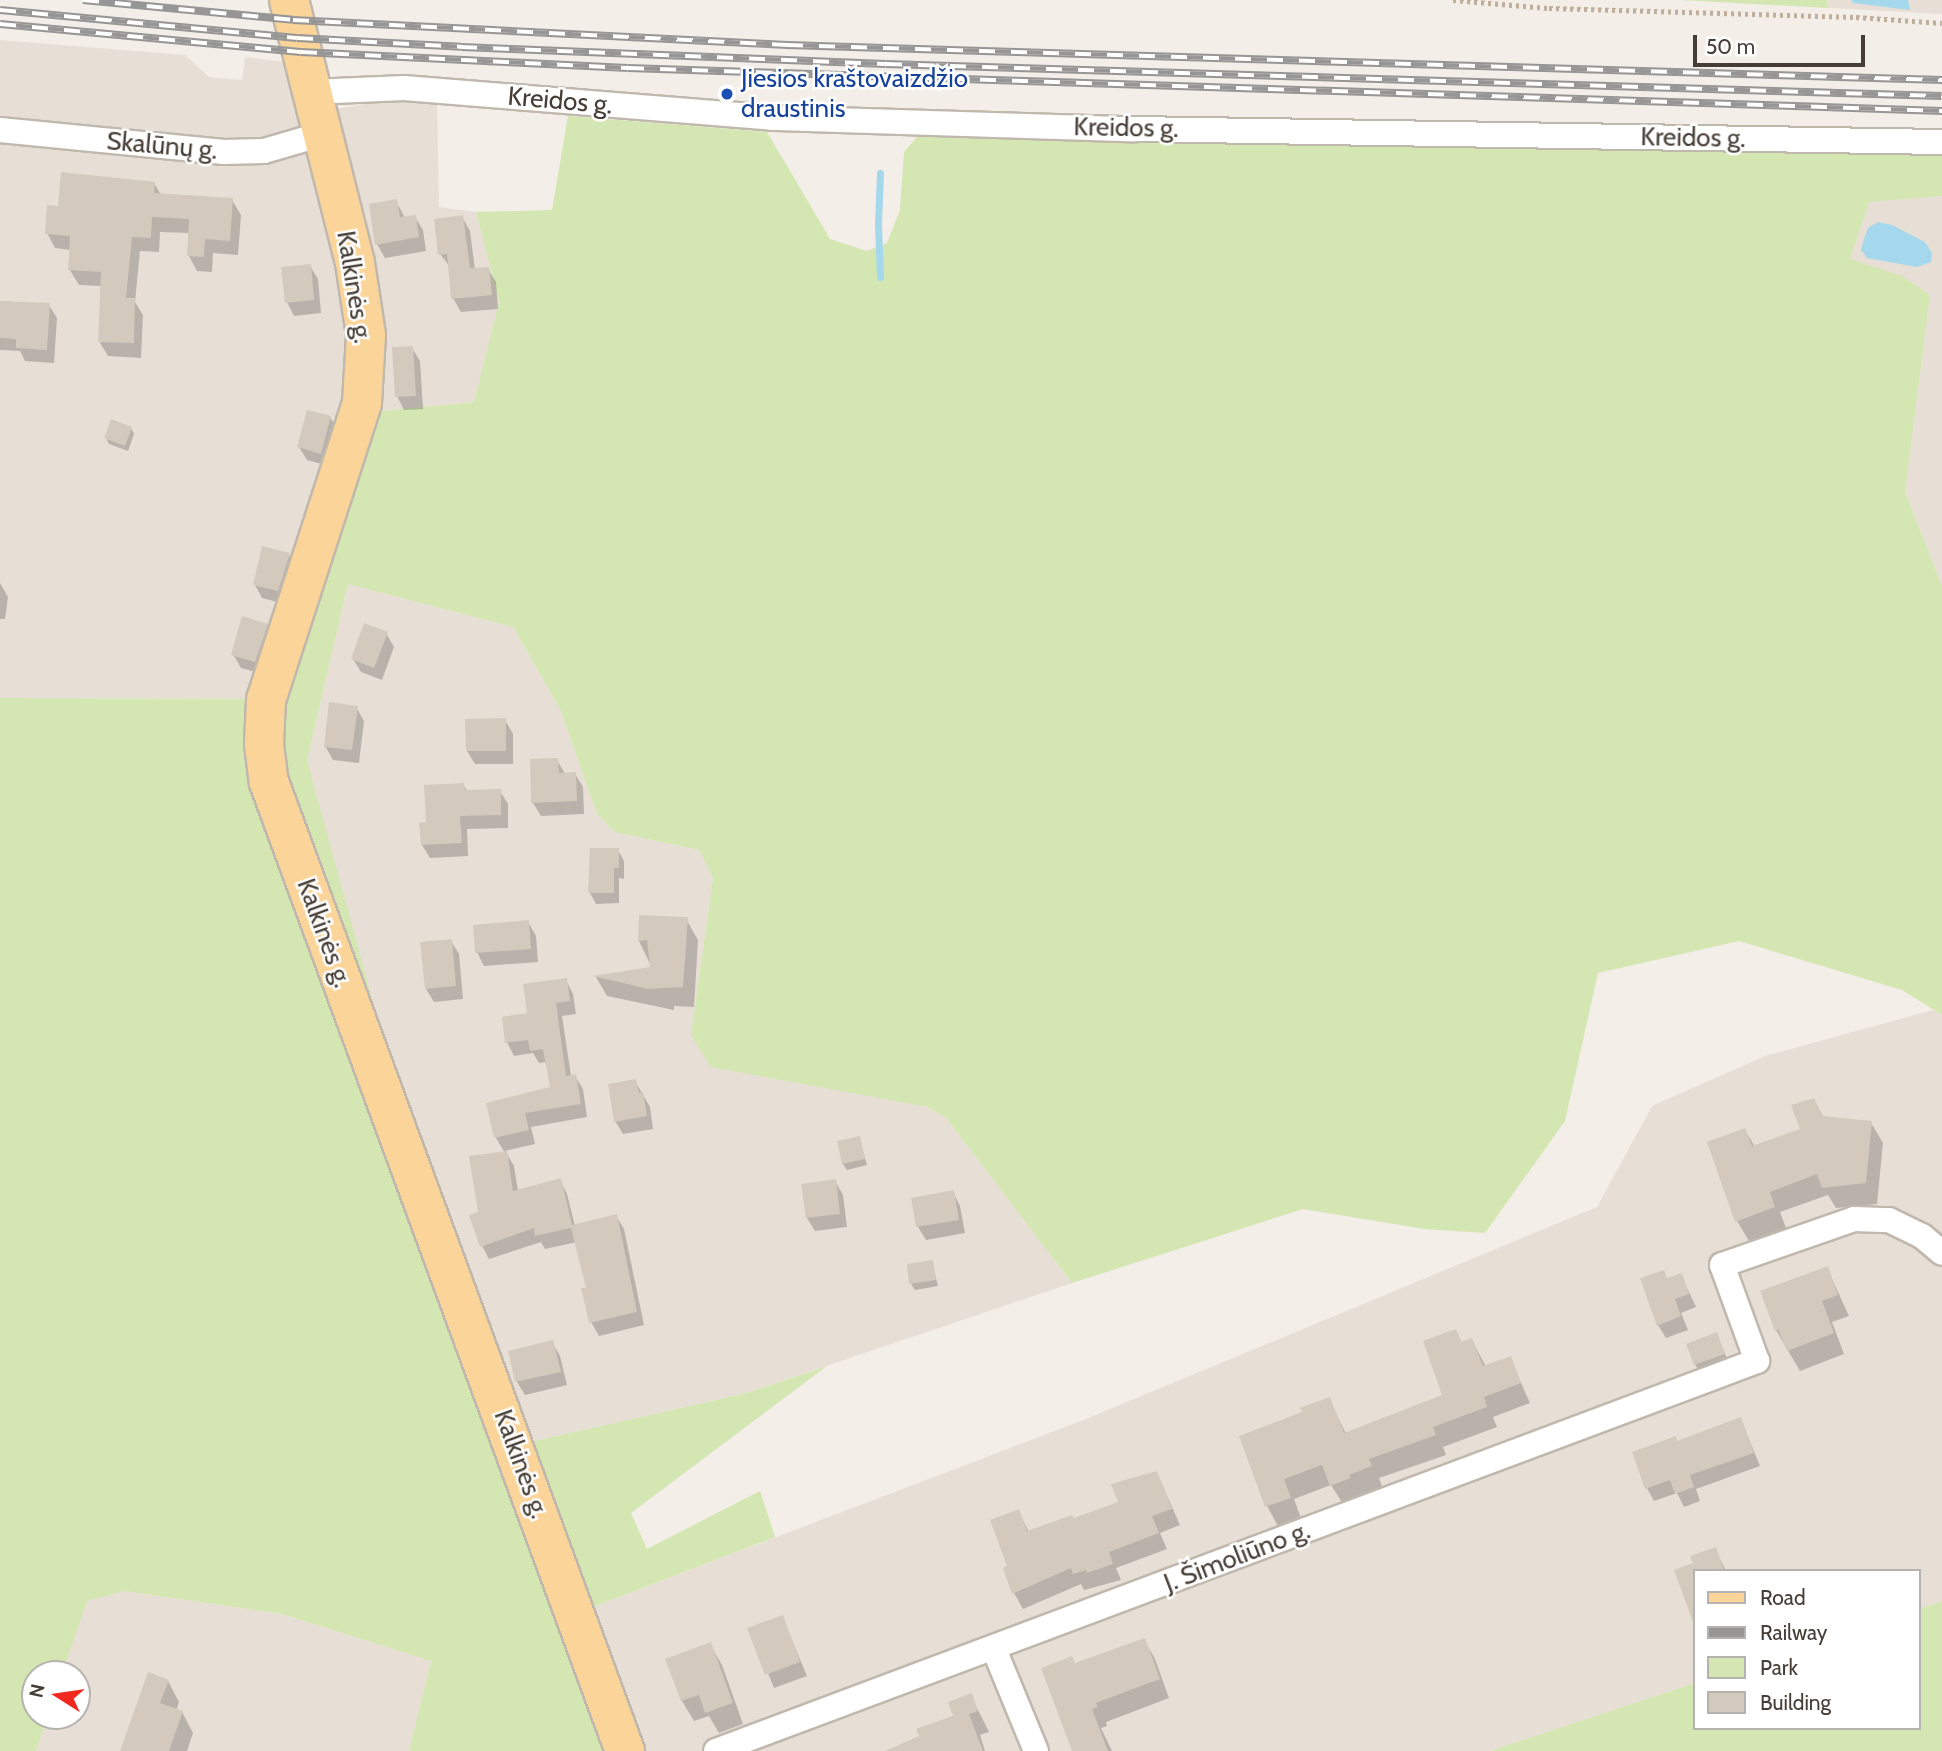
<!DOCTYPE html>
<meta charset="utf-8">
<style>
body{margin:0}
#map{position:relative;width:1942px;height:1751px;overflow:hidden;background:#f3eee7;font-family:Cabin,sans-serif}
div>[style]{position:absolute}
.residential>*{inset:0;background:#e7dfd6}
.green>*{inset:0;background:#d4e6b2}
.water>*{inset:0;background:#a6d8ed}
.shadow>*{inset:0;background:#0003}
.stream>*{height:7px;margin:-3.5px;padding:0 3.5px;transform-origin:3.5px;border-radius:3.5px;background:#a6d8ed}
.building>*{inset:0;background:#d4c9bd}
.path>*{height:4.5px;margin-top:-2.25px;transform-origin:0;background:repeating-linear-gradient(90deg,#bfaf9c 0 3.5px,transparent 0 7px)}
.roads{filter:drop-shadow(2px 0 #c1b8ad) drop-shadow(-2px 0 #c1b8ad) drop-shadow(0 2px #c1b8ad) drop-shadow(0 -2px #c1b8ad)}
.minor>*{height:24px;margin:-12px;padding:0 12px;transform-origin:12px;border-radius:12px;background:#fff}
.primary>*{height:38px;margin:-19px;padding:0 19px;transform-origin:19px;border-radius:19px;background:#fad499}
.rail>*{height:8px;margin-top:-4px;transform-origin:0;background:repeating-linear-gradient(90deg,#fff 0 16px,#969696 0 32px);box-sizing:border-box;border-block:2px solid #969696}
.dots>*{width:19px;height:19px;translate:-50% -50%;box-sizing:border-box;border:4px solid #fff;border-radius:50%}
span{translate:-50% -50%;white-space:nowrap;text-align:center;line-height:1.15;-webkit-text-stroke:5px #fff;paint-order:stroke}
.transit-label{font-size:26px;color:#164399}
.left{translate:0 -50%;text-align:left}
.street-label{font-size:26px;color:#463e36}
.legend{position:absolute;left:1693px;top:1569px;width:228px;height:161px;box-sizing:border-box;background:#fff;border:2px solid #b5b2af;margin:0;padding:9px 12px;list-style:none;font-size:21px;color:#463e36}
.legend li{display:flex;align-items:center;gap:14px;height:35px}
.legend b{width:35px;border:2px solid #b5b2af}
.north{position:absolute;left:21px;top:1660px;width:70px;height:70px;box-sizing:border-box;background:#fff;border:2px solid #b5b2af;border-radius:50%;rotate:282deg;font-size:19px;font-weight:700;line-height:28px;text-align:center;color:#463e36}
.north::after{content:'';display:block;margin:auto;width:24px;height:32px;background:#f12820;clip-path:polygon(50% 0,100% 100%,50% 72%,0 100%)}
.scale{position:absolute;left:1693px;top:35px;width:172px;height:32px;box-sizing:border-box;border:4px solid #463e36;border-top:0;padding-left:9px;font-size:21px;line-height:24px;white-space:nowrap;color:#463e36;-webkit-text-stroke:5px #fff;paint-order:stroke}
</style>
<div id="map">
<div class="residential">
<div style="clip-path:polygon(1827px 0,1942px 0,1942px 14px,1828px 8px)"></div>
<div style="clip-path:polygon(0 40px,185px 55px,209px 77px,242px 80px,245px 57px,287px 62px,345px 285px,346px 374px,339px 435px,251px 699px,0 698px)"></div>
<div style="clip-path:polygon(388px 100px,437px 103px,439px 207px,476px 212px,499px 302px,474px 402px,372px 412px,330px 110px)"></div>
<div style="clip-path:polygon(1942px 196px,1942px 586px,1905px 492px,1930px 295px,1849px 259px,1869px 201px)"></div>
<div style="clip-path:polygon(348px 584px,513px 627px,560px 709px,597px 814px,615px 832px,699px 850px,713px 878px,691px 1035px,928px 1107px,946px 1118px,1072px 1283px,743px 1394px,526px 1443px,384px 1053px,307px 760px)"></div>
<div style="clip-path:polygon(1933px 1010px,1942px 1015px,1942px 1601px,1919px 1609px,1919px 1571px,1695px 1571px,1695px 1683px,1490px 1751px,646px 1751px,593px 1607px,1086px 1419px,1597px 1207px,1652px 1106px,1765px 1056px)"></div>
<div style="clip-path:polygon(124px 1591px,282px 1614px,431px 1661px,409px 1751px,36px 1751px,48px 1716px,77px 1716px,77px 1674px,62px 1674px,87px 1600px)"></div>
</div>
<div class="green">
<div style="clip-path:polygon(1681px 0,1827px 0,1828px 8px)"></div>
<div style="clip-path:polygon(568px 116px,767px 132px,830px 239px,867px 251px,887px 243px,900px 210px,904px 152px,917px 137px,1365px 140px,1942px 154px,1942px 196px,1869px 202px,1850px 259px,1902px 276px,1930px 295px,1905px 492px,1942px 586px,1942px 1015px,1902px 990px,1739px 941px,1598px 973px,1565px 1121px,1485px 1233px,1424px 1229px,1303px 1209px,1072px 1283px,946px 1118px,928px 1107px,711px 1067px,691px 1035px,713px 878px,699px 850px,615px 832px,597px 814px,560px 709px,513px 627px,348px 584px,307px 760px,379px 1024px,361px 1014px,277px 754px,276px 711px,372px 412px,474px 402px,499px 302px,476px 212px,552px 210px)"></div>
<div style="clip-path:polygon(0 698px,251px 699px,605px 1751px,409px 1751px,431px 1661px,282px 1614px,124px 1591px,87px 1601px,62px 1674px,35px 1674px,35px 1716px,48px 1716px,36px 1751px,0 1751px)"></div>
<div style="clip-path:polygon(827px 1366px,631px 1513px,647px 1549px,760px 1491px,775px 1537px,593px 1607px,526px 1443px,743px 1394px)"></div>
<div style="clip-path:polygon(1942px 1601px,1942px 1751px,1490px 1751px,1695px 1683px,1695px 1728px,1919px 1728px,1919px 1609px)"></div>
</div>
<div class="water">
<div style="clip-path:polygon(1851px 0,1908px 0,1910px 10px,1853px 3px)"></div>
<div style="clip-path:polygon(1878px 222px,1892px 225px,1925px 242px,1932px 253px,1931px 262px,1917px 267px,1867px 258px,1861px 250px,1864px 239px,1868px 228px)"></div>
</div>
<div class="shadow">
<div style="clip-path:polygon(154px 183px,161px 195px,232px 200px,241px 215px,238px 255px,213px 253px,212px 272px,197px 271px,189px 256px,190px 233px,160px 232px,159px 252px,140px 251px,135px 302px,143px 315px,141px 358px,108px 356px,99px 341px,102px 286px,79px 285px,70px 270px,71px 250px,55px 248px,47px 233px,59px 208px)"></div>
<div style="clip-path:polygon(396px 201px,405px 218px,415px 217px,423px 230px,426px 251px,385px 258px,377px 244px)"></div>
<div style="clip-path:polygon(462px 217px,470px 231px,475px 270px,488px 269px,496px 282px,498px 309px,461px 312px,453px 298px,450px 267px,440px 254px)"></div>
<div style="clip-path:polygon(310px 266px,318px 279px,321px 313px,294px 316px,287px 302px)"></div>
<div style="clip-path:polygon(0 301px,49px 305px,57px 318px,54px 363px,25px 361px,20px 351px,0 350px)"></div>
<div style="clip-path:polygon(412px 348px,420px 361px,423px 409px,404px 410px,397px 396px)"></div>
<div style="clip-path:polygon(330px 417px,338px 431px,329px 466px,307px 460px,299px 447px)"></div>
<div style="clip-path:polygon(131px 428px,134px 434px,128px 451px,109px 444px,106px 438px)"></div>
<div style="clip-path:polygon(289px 555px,296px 568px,285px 604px,262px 598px,255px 585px)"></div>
<div style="clip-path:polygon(0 583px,8px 597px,5px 619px,0 619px)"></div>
<div style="clip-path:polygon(267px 625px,274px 639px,263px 674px,241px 668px,233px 654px)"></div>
<div style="clip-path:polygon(386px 633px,394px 647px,382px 680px,361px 672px,353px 659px)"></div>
<div style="clip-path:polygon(356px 707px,364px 721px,359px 763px,333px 760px,325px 746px)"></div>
<div style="clip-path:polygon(505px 720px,513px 734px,513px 764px,475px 764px,467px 751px)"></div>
<div style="clip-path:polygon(557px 760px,565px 774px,575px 774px,583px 787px,584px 814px,541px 816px,533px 803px)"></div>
<div style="clip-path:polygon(463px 784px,467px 791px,500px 791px,508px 804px,508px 828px,467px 829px,468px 856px,430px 858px,422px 845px,421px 824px,428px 824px)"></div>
<div style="clip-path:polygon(592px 850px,618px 850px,624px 861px,624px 879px,619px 878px,619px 903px,596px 904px,590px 893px)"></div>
<div style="clip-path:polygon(686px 919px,698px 940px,694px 1007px,674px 1006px,674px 1010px,607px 996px,596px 977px,652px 968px,639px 941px)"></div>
<div style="clip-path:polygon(528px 922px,536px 936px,538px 962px,484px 966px,477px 952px)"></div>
<div style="clip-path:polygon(451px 941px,459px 954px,463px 999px,434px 1002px,426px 989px)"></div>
<div style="clip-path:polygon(566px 980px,573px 994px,576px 1014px,562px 1016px,571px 1076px,575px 1076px,583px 1089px,587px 1117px,531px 1127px,535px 1144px,505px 1151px,514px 1166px,518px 1191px,560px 1180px,567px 1194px,575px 1226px,616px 1216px,624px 1229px,644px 1325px,599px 1336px,591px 1322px,588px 1289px,577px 1242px,545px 1249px,541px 1242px,489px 1259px,482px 1246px,480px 1214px,505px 1153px,496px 1138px,488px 1104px,552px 1089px,547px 1062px,539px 1063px,533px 1053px,514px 1056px,507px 1042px,529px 1015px)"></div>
<div style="clip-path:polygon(635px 1081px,650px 1107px,653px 1129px,623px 1134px,615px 1121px)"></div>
<div style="clip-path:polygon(1814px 1100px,1824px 1118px,1871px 1123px,1883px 1143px,1877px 1204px,1836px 1208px,1828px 1195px,1780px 1212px,1786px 1228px,1749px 1241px,1737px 1221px,1745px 1130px,1755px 1147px,1802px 1130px)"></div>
<div style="clip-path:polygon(859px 1138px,867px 1165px,847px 1170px,843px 1164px)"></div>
<div style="clip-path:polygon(835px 1181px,843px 1195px,847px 1227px,815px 1231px,807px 1218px,803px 1185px)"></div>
<div style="clip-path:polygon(953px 1192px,960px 1206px,965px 1233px,926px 1240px,918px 1227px,913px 1199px)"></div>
<div style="clip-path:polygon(932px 1262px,938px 1286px,915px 1290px,911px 1284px)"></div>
<div style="clip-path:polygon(1827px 1268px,1849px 1316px,1832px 1322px,1844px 1354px,1800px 1371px,1776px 1330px)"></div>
<div style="clip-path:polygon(1681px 1275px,1696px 1307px,1681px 1313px,1688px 1330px,1666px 1338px,1658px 1325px,1668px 1280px)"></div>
<div style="clip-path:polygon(1456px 1331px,1462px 1343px,1472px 1340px,1486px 1367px,1510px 1358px,1530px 1403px,1493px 1417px,1497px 1427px,1443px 1447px,1446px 1455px,1379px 1478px,1382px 1486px,1343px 1504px,1331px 1485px,1294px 1499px,1301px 1518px,1278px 1526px,1267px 1506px,1241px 1437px,1304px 1413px,1329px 1399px,1346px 1434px,1444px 1396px)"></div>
<div style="clip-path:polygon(1716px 1334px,1731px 1367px,1703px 1378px,1695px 1364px)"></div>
<div style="clip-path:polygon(552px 1342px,560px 1356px,567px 1385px,525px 1395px,517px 1382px,510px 1353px)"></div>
<div style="clip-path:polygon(1741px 1420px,1760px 1466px,1696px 1489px,1700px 1501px,1684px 1507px,1677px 1493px,1654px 1501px,1647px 1488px,1677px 1443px)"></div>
<div style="clip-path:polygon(1157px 1473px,1180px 1525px,1160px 1533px,1167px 1549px,1116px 1568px,1121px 1580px,1084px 1590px,1081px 1584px,1023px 1609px,1014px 1593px,1010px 1568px,1018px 1511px,1029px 1532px,1074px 1520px,1120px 1503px)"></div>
<div style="clip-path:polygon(1715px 1549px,1726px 1571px,1695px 1571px,1695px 1605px,1692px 1606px,1695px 1564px)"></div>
<div style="clip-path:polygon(782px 1617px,807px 1676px,774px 1688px,750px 1629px)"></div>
<div style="clip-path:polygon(1144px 1640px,1155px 1659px,1169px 1698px,1106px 1722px,1107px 1726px,1101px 1728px,1112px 1751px,1075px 1751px,1076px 1665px)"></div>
<div style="clip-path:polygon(710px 1644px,722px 1665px,743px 1724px,719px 1733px,709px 1716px,694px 1721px,682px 1701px,667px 1660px)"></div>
<div style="clip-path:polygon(168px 1681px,179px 1702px,176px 1711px,182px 1712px,193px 1733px,187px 1751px,121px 1751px)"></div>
<div style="clip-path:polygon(971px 1696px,989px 1732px,980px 1735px,985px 1751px,913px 1751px,955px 1717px)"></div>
</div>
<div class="stream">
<div style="left:880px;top:277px;width:53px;rotate:-92.2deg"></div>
<div style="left:878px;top:224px;width:51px;rotate:-87.8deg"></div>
</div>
<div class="building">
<div style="clip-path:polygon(61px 172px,155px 182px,154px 193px,233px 198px,230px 241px,205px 239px,204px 257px,187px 256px,189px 219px,152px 217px,151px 238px,132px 237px,126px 298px,135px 298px,134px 343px,98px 342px,101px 272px,68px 270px,70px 236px,45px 234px,47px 205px,58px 206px)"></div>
<div style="clip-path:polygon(397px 199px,400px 217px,416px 215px,419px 237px,375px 245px,369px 204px)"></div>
<div style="clip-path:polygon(463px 215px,470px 268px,489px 267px,492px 295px,451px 299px,447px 254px,438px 255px,434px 219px)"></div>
<div style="clip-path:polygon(311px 264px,314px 300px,285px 303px,281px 267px)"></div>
<div style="clip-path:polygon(0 301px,50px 303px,47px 350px,16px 348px,16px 339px,0 338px)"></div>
<div style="clip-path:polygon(413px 346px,416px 396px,395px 397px,392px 347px)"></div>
<div style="clip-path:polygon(307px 410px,331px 416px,321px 454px,297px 447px)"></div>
<div style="clip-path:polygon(111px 419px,132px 427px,125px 446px,104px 438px)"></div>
<div style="clip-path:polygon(262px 546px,290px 553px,278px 591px,253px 585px)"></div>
<div style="clip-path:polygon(242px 616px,268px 624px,255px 662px,231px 655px)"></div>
<div style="clip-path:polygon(364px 623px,388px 632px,374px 668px,351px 659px)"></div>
<div style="clip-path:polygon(329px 702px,358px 706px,352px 750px,324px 747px)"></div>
<div style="clip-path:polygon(506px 718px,506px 751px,466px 751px,465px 719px)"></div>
<div style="clip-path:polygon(558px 758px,559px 773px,576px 772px,577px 801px,531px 803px,530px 759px)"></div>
<div style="clip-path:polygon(464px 783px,465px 790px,501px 789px,501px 815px,460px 816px,462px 843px,421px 845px,419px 823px,426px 822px,424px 785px)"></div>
<div style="clip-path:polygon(590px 848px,619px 848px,619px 868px,614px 868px,614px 893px,588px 893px)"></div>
<div style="clip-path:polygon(639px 915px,688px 917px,683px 987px,648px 989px,593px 976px,650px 967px,647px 940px,638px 941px)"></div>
<div style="clip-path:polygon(529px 920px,531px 949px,475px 953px,473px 925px)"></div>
<div style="clip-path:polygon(452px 939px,456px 986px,425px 989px,420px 942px)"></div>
<div style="clip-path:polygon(567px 978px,570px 1001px,556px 1003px,566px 1076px,576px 1074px,581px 1104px,525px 1113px,529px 1130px,494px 1138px,486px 1103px,550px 1087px,543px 1049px,530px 1051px,528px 1040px,505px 1043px,502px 1017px,527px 1013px,523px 984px)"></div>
<div style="clip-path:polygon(636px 1079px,639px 1093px,643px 1092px,647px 1116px,614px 1122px,608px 1084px)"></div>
<div style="clip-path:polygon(1814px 1098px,1822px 1116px,1872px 1121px,1866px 1183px,1822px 1188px,1817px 1174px,1770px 1192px,1775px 1207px,1735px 1222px,1707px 1142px,1745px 1128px,1752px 1146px,1800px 1129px,1791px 1105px)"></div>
<div style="clip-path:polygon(860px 1136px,865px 1159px,842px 1164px,837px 1141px)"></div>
<div style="clip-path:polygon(507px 1151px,513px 1191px,561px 1178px,572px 1225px,617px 1214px,637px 1312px,589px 1323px,581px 1288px,586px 1288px,571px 1228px,535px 1236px,534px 1228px,480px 1247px,469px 1215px,478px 1212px,469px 1156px)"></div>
<div style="clip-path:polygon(836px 1179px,840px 1214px,806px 1218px,801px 1184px)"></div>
<div style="clip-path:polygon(954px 1190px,959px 1220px,916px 1227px,911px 1198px)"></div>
<div style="clip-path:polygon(933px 1260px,936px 1280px,909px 1284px,907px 1264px)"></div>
<div style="clip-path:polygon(1828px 1266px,1838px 1295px,1822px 1301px,1834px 1333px,1787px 1351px,1778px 1329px,1775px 1331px,1760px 1291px)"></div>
<div style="clip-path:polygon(1664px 1270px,1667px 1278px,1682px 1273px,1689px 1294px,1675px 1299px,1681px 1316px,1657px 1326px,1640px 1278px)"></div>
<div style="clip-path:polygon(1456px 1329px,1461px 1342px,1472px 1338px,1483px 1366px,1511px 1356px,1521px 1383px,1484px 1397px,1487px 1407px,1433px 1427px,1436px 1435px,1369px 1459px,1372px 1466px,1349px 1475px,1351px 1478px,1330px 1486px,1322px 1465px,1284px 1479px,1291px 1498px,1265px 1507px,1239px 1436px,1302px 1412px,1300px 1408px,1330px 1397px,1344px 1433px,1442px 1395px,1423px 1341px)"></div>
<div style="clip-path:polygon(1717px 1332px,1725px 1354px,1694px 1365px,1686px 1344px)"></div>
<div style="clip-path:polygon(553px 1340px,561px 1372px,515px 1382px,508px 1351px)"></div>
<div style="clip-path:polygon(1741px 1417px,1754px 1453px,1690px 1475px,1694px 1487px,1675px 1494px,1670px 1480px,1645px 1489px,1632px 1452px,1676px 1436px,1677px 1441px)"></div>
<div style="clip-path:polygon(1157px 1471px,1172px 1509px,1152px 1516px,1159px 1533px,1109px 1552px,1113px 1564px,1087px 1573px,1086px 1570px,1073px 1574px,1071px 1568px,1012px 1594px,1003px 1568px,1007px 1566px,990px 1520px,1019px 1509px,1027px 1531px,1072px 1515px,1074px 1518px,1118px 1502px,1111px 1484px)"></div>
<div style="clip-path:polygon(1716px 1547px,1724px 1571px,1695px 1569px,1695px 1622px,1693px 1622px,1674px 1570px,1693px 1563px,1690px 1556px)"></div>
<div style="clip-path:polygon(783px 1615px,800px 1662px,765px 1675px,747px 1628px)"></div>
<div style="clip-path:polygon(1145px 1638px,1160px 1679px,1096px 1703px,1098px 1707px,1092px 1709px,1108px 1751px,1072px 1751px,1041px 1668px,1072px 1656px,1075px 1663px)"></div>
<div style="clip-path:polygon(711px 1642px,733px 1703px,705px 1713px,699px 1695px,681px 1701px,665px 1659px)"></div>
<div style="clip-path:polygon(148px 1672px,169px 1680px,160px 1703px,183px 1711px,169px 1751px,120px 1751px)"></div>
<div style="clip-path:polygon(972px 1693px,978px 1711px,969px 1714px,983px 1751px,885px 1751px,919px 1736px,916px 1729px,953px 1716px,948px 1702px)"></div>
</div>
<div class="path">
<div style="left:1453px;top:0;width:96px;rotate:4.8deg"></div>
<div style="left:1549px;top:8px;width:307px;rotate:1.7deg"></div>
<div style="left:1856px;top:17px;width:86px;rotate:4deg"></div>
</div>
<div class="roads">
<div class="minor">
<div style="left:311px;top:92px;width:93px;rotate:-2.5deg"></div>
<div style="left:404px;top:88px;width:370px;rotate:4.6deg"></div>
<div style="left:773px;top:118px;width:360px;rotate:1.8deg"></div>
<div style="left:1133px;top:129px;width:809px;rotate:0.92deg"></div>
<div style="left:0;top:130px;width:225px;rotate:5.6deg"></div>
<div style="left:224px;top:152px;width:40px;rotate:-1.4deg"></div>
<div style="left:264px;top:151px;width:60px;rotate:-16.3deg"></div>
<div style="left:994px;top:1649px;width:110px;rotate:67.6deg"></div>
<div style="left:716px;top:1751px;width:1112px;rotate:-20.54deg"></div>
<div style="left:1757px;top:1361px;width:102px;rotate:-110deg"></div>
<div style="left:1722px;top:1265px;width:140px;rotate:-19.2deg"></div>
<div style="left:1854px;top:1219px;width:35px;rotate:2deg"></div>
<div style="left:1889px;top:1220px;width:37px;rotate:26deg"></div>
<div style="left:1922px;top:1236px;width:26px;rotate:40deg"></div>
</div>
<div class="primary">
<div style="left:289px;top:0;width:271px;rotate:75.9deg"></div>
<div style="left:355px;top:263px;width:73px;rotate:81.3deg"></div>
<div style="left:366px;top:335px;width:68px;rotate:93.4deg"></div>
<div style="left:362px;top:403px;width:312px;rotate:107.9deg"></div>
<div style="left:266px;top:700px;width:44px;rotate:92.6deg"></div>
<div style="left:264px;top:744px;width:38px;rotate:83deg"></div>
<div style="left:269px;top:782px;width:1032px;rotate:69.83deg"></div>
</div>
</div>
<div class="rail">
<div style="left:83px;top:0;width:211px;rotate:5.4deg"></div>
<div style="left:293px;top:20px;width:495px;rotate:2.9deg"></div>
<div style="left:787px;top:45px;width:1156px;rotate:1.74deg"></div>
<div style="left:0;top:10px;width:298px;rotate:5.4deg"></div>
<div style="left:297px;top:38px;width:164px;rotate:3.1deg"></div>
<div style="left:461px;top:47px;width:425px;rotate:2.3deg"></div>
<div style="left:886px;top:64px;width:1056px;rotate:1.74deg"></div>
<div style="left:0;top:24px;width:302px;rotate:5.3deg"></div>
<div style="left:301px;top:52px;width:327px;rotate:2.8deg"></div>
<div style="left:628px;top:68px;width:1315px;rotate:1.87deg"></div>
</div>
<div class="dots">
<div style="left:727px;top:94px;background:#1a4fb4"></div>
</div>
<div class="transit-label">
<span class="left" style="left:741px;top:94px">Jiesios kraštovaizdžio<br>draustinis</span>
</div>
<div class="street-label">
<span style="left:560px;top:101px;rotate:5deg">Kreidos g.</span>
<span style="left:1126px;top:128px;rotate:1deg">Kreidos g.</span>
<span style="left:1693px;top:138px;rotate:1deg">Kreidos g.</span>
<span style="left:162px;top:146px;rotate:5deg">Skalūnų g.</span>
<span style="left:354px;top:287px;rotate:81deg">Kalkinės g.</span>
<span style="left:324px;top:933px;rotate:70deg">Kalkinės g.</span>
<span style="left:521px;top:1464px;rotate:70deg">Kalkinės g.</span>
<span style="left:1237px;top:1557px;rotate:-21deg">J. Šimoliūno g.</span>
</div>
<ul class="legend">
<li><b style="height:9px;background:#fad499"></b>Road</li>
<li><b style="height:9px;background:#969696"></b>Railway</li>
<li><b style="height:19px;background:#d4e6b2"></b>Park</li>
<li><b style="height:19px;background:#d4c9bd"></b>Building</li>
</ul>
<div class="north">N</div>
<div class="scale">50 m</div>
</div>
